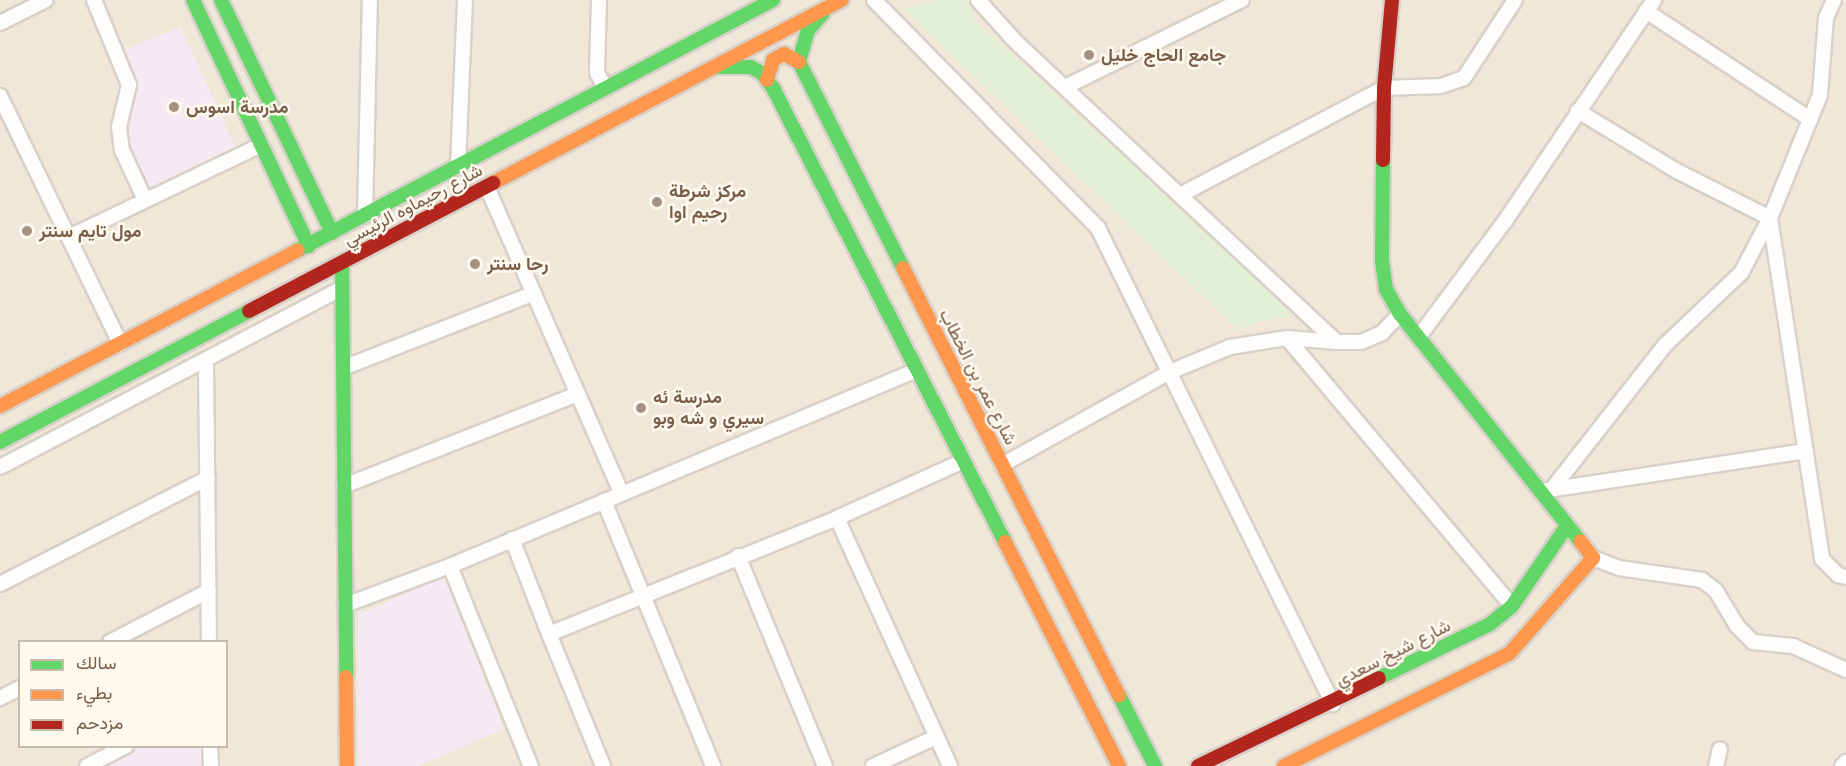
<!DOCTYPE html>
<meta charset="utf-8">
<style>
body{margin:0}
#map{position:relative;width:1846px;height:766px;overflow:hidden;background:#f8f4eb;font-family:Montserrat,Vazirmatn,sans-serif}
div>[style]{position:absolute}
.residential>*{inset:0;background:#f1e7d8}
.education>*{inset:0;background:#f5eaf3}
.green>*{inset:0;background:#e3f0d5}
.roads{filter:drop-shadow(2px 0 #d7d1c9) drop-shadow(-2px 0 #d7d1c9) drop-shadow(0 2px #d7d1c9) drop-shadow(0 -2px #d7d1c9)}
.street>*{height:14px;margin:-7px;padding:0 7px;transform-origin:7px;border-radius:7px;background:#fefdfc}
.fast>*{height:14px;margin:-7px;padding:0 7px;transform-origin:7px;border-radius:7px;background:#63d668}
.slow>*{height:14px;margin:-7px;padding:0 7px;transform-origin:7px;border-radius:7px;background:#ff974d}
.jam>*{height:14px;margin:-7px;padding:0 7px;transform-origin:7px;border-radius:7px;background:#b3261e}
.dots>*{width:16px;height:16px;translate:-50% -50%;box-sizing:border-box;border:3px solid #fff9ed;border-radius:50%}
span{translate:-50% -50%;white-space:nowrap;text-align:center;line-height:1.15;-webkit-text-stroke:5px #fff9ed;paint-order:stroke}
.poi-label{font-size:18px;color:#785d49;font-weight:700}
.left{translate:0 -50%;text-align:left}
.street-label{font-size:18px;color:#785d49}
.legend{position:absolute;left:18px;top:640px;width:210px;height:108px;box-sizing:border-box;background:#fff9ed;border:2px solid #c9bbab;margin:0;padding:8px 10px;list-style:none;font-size:18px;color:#785d49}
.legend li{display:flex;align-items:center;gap:12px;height:30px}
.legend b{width:30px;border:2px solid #c9bbab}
</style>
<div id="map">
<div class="residential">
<div style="clip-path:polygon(evenodd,0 0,1846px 0,1846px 766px,0 766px,0 0,20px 642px,226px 642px,226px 746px,20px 746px,20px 642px)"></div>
</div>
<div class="education">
<div style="clip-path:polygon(181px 27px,236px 149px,147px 193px,126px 148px,125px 129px,138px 84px,124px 50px)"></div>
<div style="clip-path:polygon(444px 577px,504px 729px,418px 766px,359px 766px,358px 615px)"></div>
<div style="clip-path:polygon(144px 746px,201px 747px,201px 766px,104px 766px)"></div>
</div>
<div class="green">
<div style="clip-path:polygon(935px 0,966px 0,978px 23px,1298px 315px,1257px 322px,1239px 331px,904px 9px)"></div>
</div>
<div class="roads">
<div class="street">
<div style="left:94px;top:0;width:92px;rotate:67.6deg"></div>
<div style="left:129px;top:85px;width:43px;rotate:103.4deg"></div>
<div style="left:119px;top:127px;width:23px;rotate:83deg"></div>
<div style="left:122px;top:150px;width:55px;rotate:65.3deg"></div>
<div style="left:599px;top:0;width:73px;rotate:91.6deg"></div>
<div style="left:597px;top:73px;width:17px;rotate:59deg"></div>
<div style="left:874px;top:0;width:320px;rotate:45.5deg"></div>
<div style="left:1098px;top:228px;width:531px;rotate:63.72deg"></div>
<div style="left:978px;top:0;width:57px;rotate:47.9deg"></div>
<div style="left:1016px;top:42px;width:439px;rotate:43.1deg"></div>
<div style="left:1337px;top:342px;width:24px"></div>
<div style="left:1361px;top:342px;width:23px;rotate:-23deg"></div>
<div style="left:1382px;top:333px;width:26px;rotate:-47deg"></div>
<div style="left:1834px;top:0;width:20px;rotate:114deg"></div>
<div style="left:1826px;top:18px;width:77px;rotate:94.5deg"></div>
<div style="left:1820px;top:95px;width:133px;rotate:112.1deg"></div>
<div style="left:1770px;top:218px;width:345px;rotate:81.3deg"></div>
<div style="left:1822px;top:559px;width:23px;rotate:45deg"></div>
<div style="left:1838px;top:575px;width:8px;rotate:14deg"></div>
<div style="left:1646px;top:11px;width:194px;rotate:33.4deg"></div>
<div style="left:0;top:23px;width:51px;rotate:-26.6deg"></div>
<div style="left:1065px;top:87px;width:197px;rotate:-26.2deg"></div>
<div style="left:0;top:96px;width:275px;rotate:64.1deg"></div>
<div style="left:458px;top:166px;width:166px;rotate:-87.6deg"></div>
<div style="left:487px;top:187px;width:335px;rotate:66.3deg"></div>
<div style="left:1180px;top:195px;width:230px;rotate:-27.7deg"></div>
<div style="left:1384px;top:88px;width:57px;rotate:-2deg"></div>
<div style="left:1441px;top:86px;width:24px;rotate:-19deg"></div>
<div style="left:1464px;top:78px;width:93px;rotate:-56.8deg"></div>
<div style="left:365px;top:215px;width:215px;rotate:-88.7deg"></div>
<div style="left:69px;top:237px;width:213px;rotate:-25.6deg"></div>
<div style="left:1420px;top:335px;width:142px;rotate:-53.3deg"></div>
<div style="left:1505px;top:221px;width:267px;rotate:-56deg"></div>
<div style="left:1287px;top:338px;width:350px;rotate:50deg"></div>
<div style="left:206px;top:361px;width:281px;rotate:89.4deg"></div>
<div style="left:343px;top:368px;width:205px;rotate:-21.4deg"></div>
<div style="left:1002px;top:465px;width:192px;rotate:-29deg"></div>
<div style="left:1170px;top:372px;width:65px;rotate:-22.6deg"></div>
<div style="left:1230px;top:347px;width:58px;rotate:-9deg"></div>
<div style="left:1287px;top:338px;width:50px;rotate:4.6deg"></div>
<div style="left:0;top:467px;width:386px;rotate:-27.6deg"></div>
<div style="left:344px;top:486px;width:251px;rotate:-21.5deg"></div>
<div style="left:1552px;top:489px;width:183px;rotate:-51.9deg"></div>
<div style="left:1665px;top:345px;width:105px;rotate:-43.5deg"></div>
<div style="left:1741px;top:273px;width:62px;rotate:-62.2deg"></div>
<div style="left:1770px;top:218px;width:106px;rotate:-153.2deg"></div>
<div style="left:1675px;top:170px;width:114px;rotate:-148.7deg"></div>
<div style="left:1548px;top:490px;width:261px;rotate:-8.6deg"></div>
<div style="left:604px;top:501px;width:287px;rotate:67.6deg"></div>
<div style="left:837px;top:518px;width:273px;rotate:65.5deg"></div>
<div style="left:512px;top:539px;width:102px;rotate:68.7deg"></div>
<div style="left:738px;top:556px;width:227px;rotate:67.5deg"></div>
<div style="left:1593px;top:558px;width:28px;rotate:21deg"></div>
<div style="left:1619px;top:568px;width:84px;rotate:8.2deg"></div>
<div style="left:1702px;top:580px;width:18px;rotate:38deg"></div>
<div style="left:1716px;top:591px;width:41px;rotate:59deg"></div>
<div style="left:1737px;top:626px;width:23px;rotate:45deg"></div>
<div style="left:1753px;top:642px;width:40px;rotate:5.7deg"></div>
<div style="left:1793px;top:646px;width:58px;rotate:24.4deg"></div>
<div style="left:450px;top:566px;width:216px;rotate:68deg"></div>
<div style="left:0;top:584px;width:233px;rotate:-27deg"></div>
<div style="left:345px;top:605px;width:112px;rotate:-20.4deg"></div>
<div style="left:450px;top:566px;width:506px;rotate:-22.77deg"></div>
<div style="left:110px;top:642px;width:111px;rotate:-27.3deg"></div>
<div style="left:0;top:698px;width:22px;rotate:-27deg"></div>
<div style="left:210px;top:746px;width:20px;rotate:87deg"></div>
<div style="left:87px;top:766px;width:44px;rotate:-27.1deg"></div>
<div style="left:603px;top:766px;width:143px;rotate:-112.2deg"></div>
<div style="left:549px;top:634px;width:310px;rotate:-21.9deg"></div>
<div style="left:837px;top:518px;width:138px;rotate:-24.3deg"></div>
<div style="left:873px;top:766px;width:69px;rotate:-24.7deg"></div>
<div style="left:1716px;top:766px;width:17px;rotate:-77deg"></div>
<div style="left:1842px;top:766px;width:6px;rotate:-45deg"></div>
</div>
<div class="fast">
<div style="left:193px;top:0;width:272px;rotate:64.8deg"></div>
<div style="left:221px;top:0;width:258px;rotate:64.5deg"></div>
<div style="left:823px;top:13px;width:23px;rotate:131deg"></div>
<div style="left:808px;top:30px;width:33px;rotate:106deg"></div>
<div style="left:799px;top:62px;width:231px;rotate:63.2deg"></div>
<div style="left:718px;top:67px;width:33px"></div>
<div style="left:751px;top:67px;width:13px;rotate:29deg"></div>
<div style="left:762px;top:73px;width:19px;rotate:54deg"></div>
<div style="left:773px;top:88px;width:510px;rotate:62.93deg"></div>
<div style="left:1383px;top:160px;width:101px;rotate:90.6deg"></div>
<div style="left:1382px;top:261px;width:28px;rotate:82deg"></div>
<div style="left:1386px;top:289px;width:29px;rotate:61deg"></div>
<div style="left:1400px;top:314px;width:290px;rotate:51.6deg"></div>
<div style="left:298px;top:250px;width:537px;rotate:-27.76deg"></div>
<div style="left:342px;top:263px;width:414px;rotate:89.4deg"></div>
<div style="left:0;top:442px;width:281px;rotate:-27.7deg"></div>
<div style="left:1379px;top:678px;width:123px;rotate:-25.9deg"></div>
<div style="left:1490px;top:624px;width:28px;rotate:-39deg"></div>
<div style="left:1512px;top:606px;width:97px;rotate:-55.5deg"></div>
<div style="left:1119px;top:695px;width:80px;rotate:63.1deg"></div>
</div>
<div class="slow">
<div style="left:767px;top:80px;width:21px;rotate:-73deg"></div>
<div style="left:773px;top:60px;width:13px;rotate:-29deg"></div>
<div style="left:784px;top:54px;width:17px;rotate:28deg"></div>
<div style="left:493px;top:183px;width:394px;rotate:-27.7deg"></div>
<div style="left:903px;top:268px;width:479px;rotate:63.2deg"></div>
<div style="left:0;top:406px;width:336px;rotate:-27.6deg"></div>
<div style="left:1005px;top:542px;width:251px;rotate:63deg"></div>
<div style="left:346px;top:677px;width:89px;rotate:89.4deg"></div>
<div style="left:1284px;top:766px;width:251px;rotate:-26.5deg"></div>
<div style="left:1509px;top:654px;width:128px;rotate:-48.8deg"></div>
<div style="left:1593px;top:558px;width:21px;rotate:-127deg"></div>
</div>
<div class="jam">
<div style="left:1383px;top:160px;width:72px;rotate:-89.2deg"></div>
<div style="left:1384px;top:88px;width:88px;rotate:-84.8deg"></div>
<div style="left:249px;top:311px;width:276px;rotate:-27.7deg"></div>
<div style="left:1198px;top:766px;width:201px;rotate:-25.9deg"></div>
</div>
</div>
<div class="dots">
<div style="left:1089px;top:55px;background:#a59282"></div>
<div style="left:174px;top:107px;background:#a59282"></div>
<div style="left:657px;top:202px;background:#a59282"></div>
<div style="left:27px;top:231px;background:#a59282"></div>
<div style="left:475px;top:264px;background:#a59282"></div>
<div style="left:641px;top:408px;background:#a59282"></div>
</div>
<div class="poi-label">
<span class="left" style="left:1101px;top:55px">جامع الحاج خليل</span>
<span class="left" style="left:186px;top:107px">مدرسة اسوس</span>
<span class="left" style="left:669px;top:202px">مركز شرطة<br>رحيم اوا</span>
<span class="left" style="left:39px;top:231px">مول تايم سنتر</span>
<span class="left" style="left:487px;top:264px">رحا سنتر</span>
<span class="left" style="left:653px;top:408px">مدرسة ئه<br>سيري و شه وبو</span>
</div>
<div class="street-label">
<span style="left:413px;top:205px;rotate:-28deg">شارع رحيماوه الرئيسي</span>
<span style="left:978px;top:377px;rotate:63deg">شارع عمر بن الخطاب</span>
<span style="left:1393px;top:653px;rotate:-27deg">شارع شيخ سعدي</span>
</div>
<ul class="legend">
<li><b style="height:8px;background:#63d668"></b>سالك</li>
<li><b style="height:8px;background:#ff974d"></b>بطيء</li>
<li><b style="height:8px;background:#b3261e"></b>مزدحم</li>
</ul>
</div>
